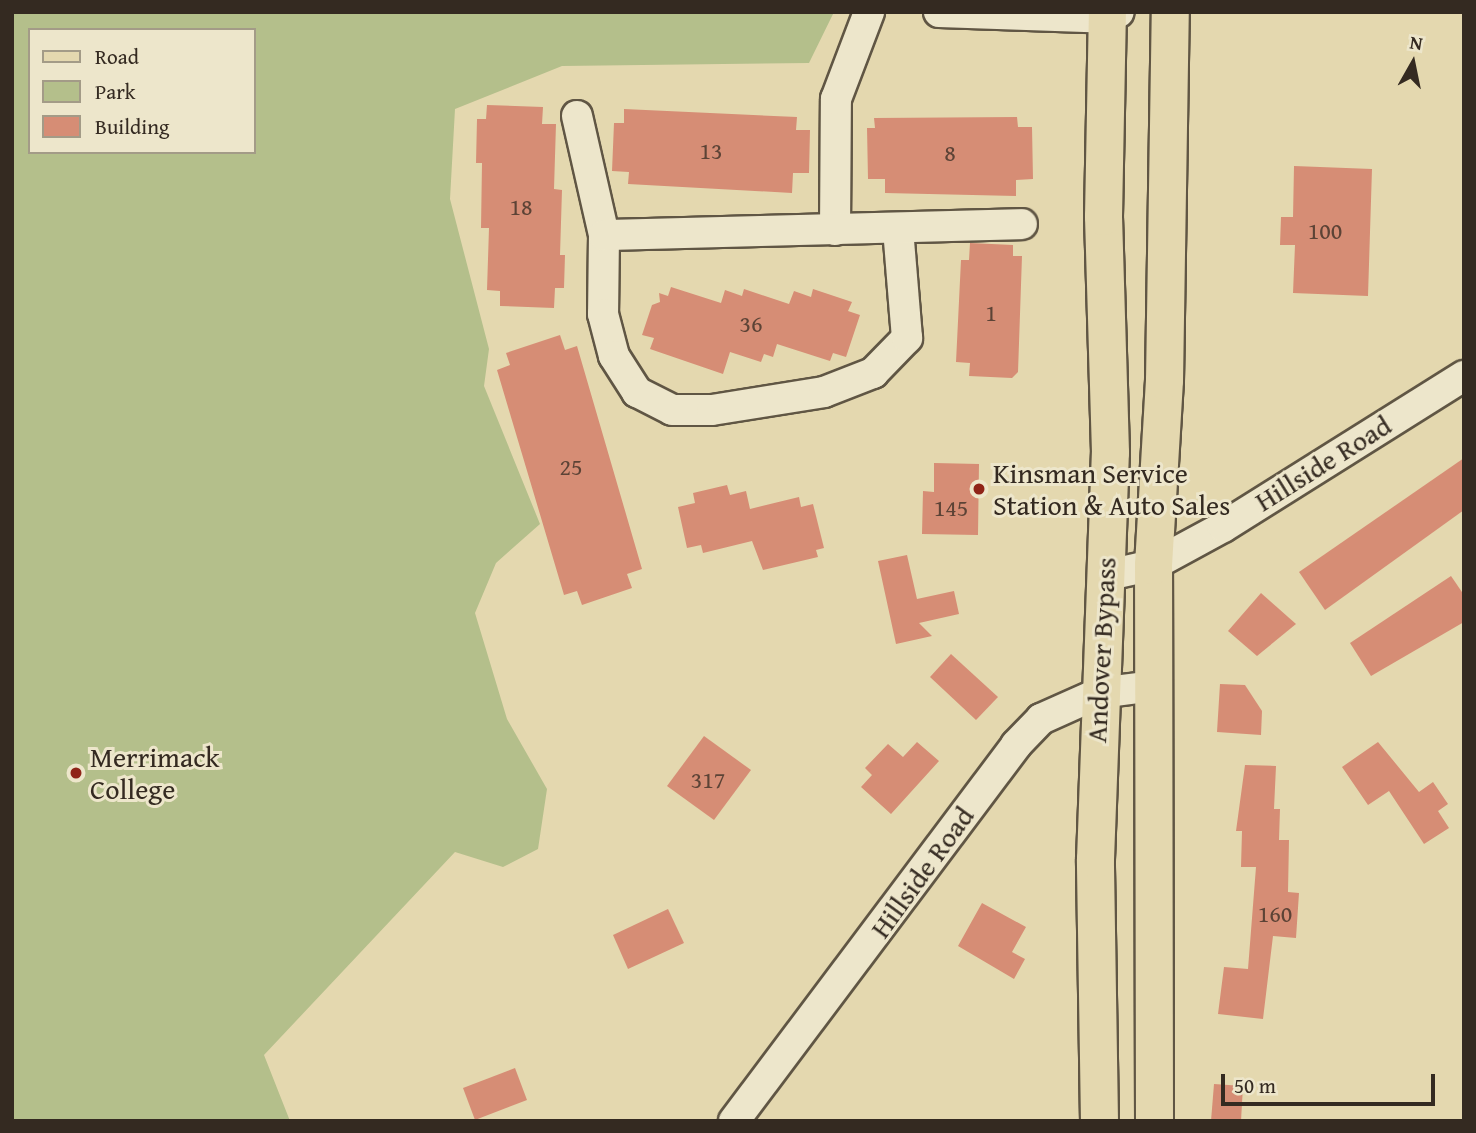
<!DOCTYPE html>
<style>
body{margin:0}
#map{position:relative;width:1476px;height:1133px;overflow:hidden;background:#e4d8af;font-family:"Gentium Book Plus",serif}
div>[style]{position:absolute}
.green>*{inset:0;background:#b4bf8b}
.building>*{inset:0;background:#d68d75}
.roads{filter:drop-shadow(2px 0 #605644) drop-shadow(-2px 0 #605644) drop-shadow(0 2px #605644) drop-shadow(0 -2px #605644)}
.minor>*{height:30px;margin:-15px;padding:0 15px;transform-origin:15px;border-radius:15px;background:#ede6cb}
.major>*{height:37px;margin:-18.5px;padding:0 18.5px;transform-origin:18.5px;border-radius:18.5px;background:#e4d8af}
.dots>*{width:19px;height:19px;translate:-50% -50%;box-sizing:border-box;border:4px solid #ede6cb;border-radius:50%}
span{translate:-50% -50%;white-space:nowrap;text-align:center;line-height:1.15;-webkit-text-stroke:6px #ede6cb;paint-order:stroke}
.number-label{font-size:24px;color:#5c4336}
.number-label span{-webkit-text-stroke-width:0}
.street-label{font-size:28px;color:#342a21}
.poi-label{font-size:28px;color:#342a21}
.left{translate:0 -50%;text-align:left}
.frame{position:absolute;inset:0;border:14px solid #342a21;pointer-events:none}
.legend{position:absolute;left:28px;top:28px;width:228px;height:126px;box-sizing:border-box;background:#ede6cb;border:2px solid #a39b87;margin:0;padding:9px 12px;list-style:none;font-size:21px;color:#342a21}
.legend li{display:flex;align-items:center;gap:14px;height:35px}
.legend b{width:35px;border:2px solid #a39b87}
.north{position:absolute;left:1378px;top:28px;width:70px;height:70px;-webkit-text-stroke:5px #ede6cb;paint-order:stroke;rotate:9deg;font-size:19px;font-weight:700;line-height:28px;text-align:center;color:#342a21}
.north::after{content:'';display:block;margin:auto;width:24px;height:32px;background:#342a21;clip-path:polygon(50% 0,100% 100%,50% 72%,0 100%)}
.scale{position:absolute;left:1221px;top:1074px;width:214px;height:32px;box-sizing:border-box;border:4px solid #342a21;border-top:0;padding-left:9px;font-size:21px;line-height:24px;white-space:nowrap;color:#342a21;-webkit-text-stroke:5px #ede6cb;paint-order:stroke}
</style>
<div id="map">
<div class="green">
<div style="clip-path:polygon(evenodd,12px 12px,834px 12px,809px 63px,562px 66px,455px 109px,450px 199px,489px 349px,484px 386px,540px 524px,496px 563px,475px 613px,507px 719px,547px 789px,538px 849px,503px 867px,455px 852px,264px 1055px,290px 1121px,12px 1121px,12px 12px,30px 30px,254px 30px,254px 152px,30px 152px,30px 30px)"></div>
</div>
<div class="building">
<div style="clip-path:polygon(487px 105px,543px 107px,542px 124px,556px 124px,554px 189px,562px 190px,560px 255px,565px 255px,564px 288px,555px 288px,554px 308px,500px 306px,500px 291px,487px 290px,489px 228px,481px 228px,482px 163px,476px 163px,477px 119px,486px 119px)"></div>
<div style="clip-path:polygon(624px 109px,797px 117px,796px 130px,810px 130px,809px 173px,793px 173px,792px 193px,628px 184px,629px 172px,612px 171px,614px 123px,624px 123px)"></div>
<div style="clip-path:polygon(1017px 117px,1018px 127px,1032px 127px,1033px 179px,1016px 180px,1016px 196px,885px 193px,885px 179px,868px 179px,867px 128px,875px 128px,874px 118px)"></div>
<div style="clip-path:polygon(1294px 166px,1372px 169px,1368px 296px,1293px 293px,1295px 245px,1280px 245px,1281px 217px,1293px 217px)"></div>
<div style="clip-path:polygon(970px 243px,1013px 245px,1013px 256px,1022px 256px,1018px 372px,1012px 378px,969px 376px,970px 363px,956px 362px,961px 260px,969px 260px)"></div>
<div style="clip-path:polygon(671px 287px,721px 303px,725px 290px,742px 296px,744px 289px,789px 304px,794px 291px,811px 297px,813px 289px,852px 302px,848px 311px,860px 315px,846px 357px,833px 353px,830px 361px,777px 344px,773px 357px,764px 354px,761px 362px,730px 352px,723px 374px,650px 349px,654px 338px,642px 335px,652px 305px,660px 302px,659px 293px,668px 296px)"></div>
<div style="clip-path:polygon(560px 335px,565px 350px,577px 346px,642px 569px,627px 574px,632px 588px,582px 605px,577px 591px,564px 595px,497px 370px,510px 365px,506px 353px)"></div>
<div style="clip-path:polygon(1464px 458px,1464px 510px,1325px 610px,1299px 572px)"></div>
<div style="clip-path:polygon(934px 463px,979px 464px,978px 535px,922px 534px,923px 491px,934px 492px)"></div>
<div style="clip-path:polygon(727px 485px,730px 495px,746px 491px,750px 509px,799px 497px,801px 507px,813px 504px,824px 548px,816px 550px,818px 557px,763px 570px,752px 541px,703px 553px,701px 545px,687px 548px,678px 507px,695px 503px,693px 493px)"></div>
<div style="clip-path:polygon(907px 555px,917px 599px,954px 591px,959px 614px,919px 623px,932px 636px,896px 644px,878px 561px)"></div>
<div style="clip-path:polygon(1451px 576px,1464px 595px,1464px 622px,1371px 676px,1350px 643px)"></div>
<div style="clip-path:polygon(1261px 593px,1296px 624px,1257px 656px,1228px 631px)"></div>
<div style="clip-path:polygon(951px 654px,998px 697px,976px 720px,930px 677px)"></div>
<div style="clip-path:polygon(1220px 684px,1245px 685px,1262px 711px,1261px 735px,1217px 732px)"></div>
<div style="clip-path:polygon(704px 736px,751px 770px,714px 820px,667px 786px)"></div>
<div style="clip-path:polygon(917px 742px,939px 761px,891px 814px,861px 787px,872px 775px,865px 768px,888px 744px,903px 757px)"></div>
<div style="clip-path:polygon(1378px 742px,1419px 792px,1433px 782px,1448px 804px,1438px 811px,1449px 828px,1424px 844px,1389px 791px,1368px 805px,1342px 767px)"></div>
<div style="clip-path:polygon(1245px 765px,1276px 766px,1274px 809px,1280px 809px,1279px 840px,1289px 840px,1288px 892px,1299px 893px,1296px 938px,1273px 936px,1263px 1019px,1218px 1014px,1224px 967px,1248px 969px,1256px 867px,1241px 867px,1242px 831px,1236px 831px)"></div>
<div style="clip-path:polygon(982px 903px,1026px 927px,1012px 952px,1025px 959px,1014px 979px,958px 946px)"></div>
<div style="clip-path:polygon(668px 909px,684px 943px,628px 969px,613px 935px)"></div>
<div style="clip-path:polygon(515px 1068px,527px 1100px,475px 1120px,463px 1088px)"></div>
<div style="clip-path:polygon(1214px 1084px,1243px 1086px,1241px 1121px,1211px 1121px)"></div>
</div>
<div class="roads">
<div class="minor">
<div style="left:939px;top:12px;width:168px;rotate:2deg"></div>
<div style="left:1107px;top:18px;width:13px;rotate:-27deg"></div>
<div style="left:577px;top:116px;width:122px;rotate:77.2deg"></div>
<div style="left:604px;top:235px;width:79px;rotate:90.7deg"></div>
<div style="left:603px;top:314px;width:43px;rotate:75.3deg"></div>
<div style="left:614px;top:356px;width:43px;rotate:57.4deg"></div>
<div style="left:637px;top:392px;width:39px;rotate:27deg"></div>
<div style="left:672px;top:410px;width:40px"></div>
<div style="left:712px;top:410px;width:113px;rotate:-9.1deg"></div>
<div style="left:824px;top:392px;width:53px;rotate:-21.2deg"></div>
<div style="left:873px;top:373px;width:49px;rotate:-45.8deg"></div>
<div style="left:907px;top:338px;width:110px;rotate:-94.7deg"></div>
<div style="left:835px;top:230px;width:131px;rotate:-89.6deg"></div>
<div style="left:836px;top:99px;width:93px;rotate:-69.2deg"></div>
<div style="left:604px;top:235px;width:418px;rotate:-1.5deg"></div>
<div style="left:1104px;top:576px;width:50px;rotate:-12.7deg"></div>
<div style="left:1153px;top:565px;width:80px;rotate:-28.5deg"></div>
<div style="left:1223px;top:527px;width:284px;rotate:-32.1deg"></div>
<div style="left:734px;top:1121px;width:470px;rotate:-53.1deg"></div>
<div style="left:1016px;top:745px;width:36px;rotate:-46deg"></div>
<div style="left:1041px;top:719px;width:64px;rotate:-24.1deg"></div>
<div style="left:1099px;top:693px;width:54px;rotate:-7.4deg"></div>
</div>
<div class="major">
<div style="left:1099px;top:1121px;width:262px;rotate:-90.9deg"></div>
<div style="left:1095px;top:859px;width:407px;rotate:-87.9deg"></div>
<div style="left:1110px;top:452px;width:236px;rotate:-91.7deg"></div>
<div style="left:1103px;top:216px;width:204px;rotate:-88.9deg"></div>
<div style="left:1154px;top:1121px;width:556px;rotate:-90.1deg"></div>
<div style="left:1153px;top:565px;width:185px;rotate:-86.6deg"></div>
<div style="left:1164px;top:380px;width:368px;rotate:-89.1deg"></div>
</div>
</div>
<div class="dots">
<div style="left:979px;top:489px;background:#8f2418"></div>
<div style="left:76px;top:773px;background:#8f2418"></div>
</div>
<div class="number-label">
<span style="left:711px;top:151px">13</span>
<span style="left:950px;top:153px">8</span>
<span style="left:521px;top:207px">18</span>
<span style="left:1325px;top:231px">100</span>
<span style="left:991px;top:313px">1</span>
<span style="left:751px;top:324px">36</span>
<span style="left:571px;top:467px">25</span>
<span style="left:951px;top:508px">145</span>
<span style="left:708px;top:780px">317</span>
<span style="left:1275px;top:914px">160</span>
</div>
<div class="street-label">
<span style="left:1323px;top:463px;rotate:-32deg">Hillside Road</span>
<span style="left:1101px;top:650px;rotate:-87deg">Andover Bypass</span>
<span style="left:922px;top:872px;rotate:-54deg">Hillside Road</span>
</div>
<div class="poi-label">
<span class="left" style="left:993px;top:489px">Kinsman Service<br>Station &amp; Auto Sales</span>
<span class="left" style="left:90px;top:773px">Merrimack<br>College</span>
</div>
<div class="frame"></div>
<ul class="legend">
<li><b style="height:9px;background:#e4d8af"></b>Road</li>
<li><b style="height:19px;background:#b4bf8b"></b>Park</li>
<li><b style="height:19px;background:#d68d75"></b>Building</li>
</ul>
<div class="north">N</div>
<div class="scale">50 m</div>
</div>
